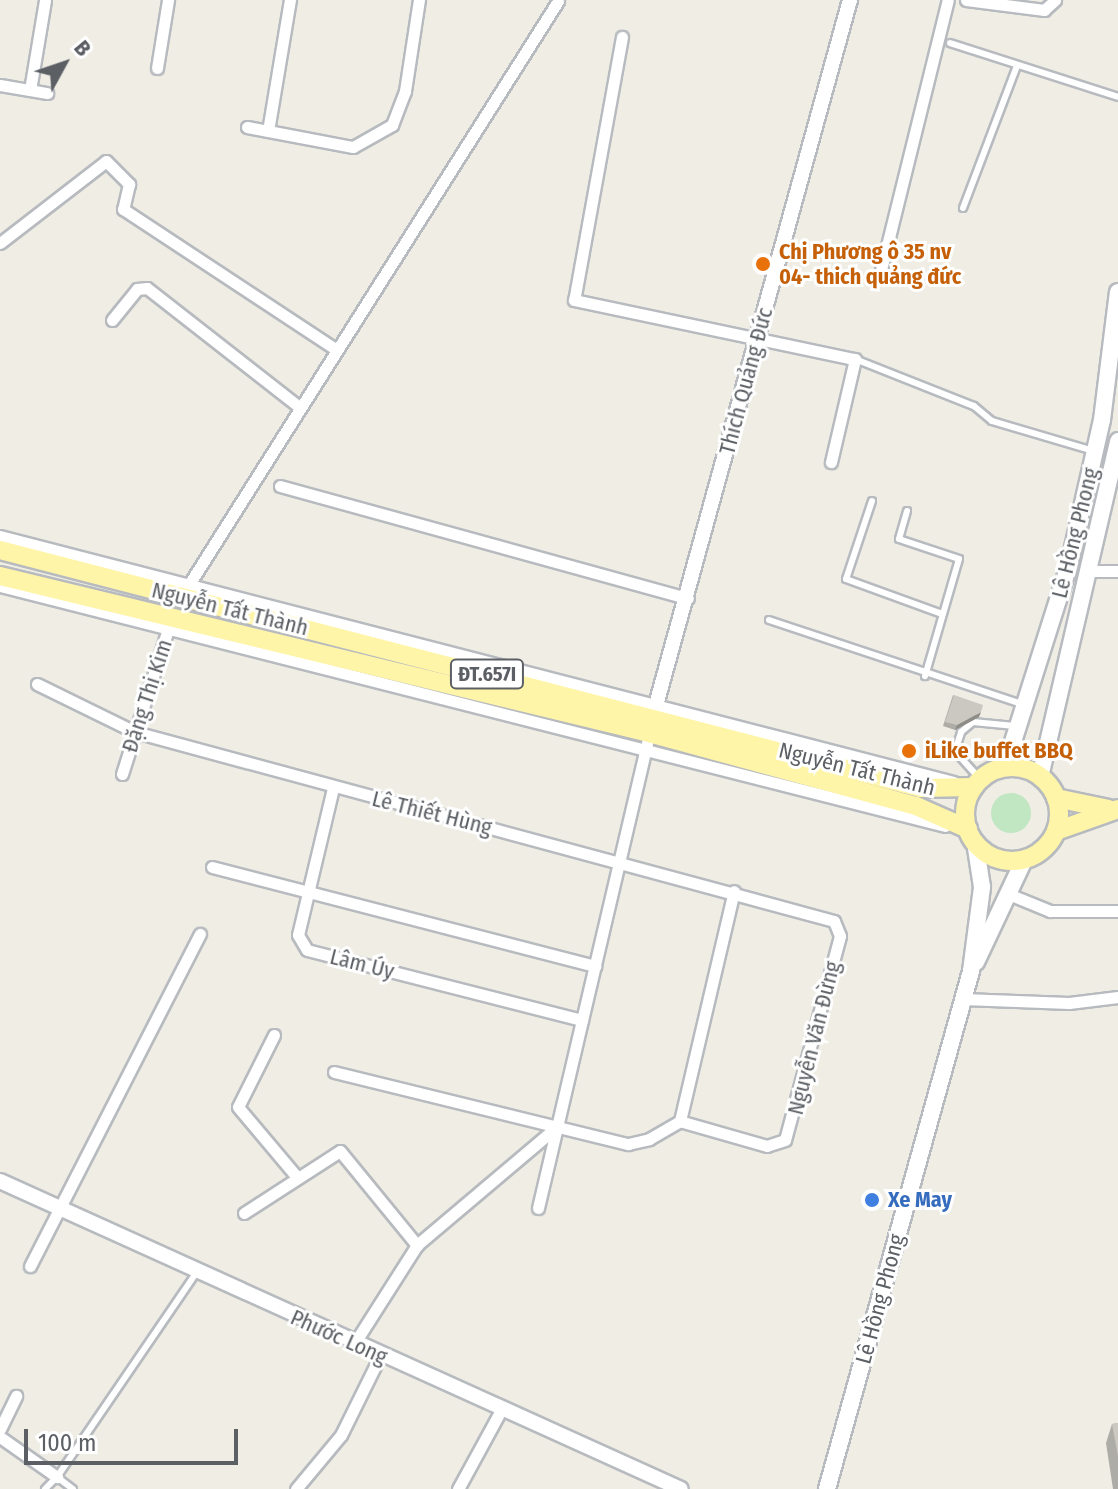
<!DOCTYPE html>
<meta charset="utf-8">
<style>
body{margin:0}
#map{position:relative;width:1118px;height:1489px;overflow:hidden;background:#efede4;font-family:"Fira Sans Condensed",sans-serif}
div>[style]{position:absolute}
.green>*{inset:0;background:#c0e7c2}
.round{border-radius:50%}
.roads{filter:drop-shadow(2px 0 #b7babe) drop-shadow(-2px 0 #b7babe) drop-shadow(0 2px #b7babe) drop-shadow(0 -2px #b7babe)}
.service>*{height:6px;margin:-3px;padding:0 3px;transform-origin:3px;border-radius:3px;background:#fff}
.minor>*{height:11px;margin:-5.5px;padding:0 5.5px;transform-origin:5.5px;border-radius:5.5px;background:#fff}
.tertiary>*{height:14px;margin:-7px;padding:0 7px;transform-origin:7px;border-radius:7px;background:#fff}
.secondary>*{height:16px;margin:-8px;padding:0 8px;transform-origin:8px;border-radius:8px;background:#fff}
.primary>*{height:18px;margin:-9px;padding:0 9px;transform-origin:9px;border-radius:9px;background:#fff5a9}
.primary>.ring{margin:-9px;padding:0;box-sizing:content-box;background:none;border:18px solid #fff5a9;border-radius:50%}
.wall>*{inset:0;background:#aeaca6}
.shaded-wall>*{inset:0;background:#8d8c87}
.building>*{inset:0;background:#cac8c1}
.dots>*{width:22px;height:22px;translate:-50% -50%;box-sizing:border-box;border:4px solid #fff;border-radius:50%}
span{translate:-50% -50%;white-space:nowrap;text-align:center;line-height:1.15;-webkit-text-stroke:6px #fff;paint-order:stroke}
.shield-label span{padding:2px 6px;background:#fff;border:2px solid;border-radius:6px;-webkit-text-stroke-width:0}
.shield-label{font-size:20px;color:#5c6065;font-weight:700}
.food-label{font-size:22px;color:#c56008;font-weight:700}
.left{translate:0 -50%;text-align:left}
.street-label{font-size:22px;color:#5c6065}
.shop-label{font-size:22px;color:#366cbe;font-weight:700}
.north{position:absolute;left:24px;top:24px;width:80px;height:80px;-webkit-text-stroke:6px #fff;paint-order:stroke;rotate:50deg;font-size:22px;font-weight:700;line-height:32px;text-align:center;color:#5c6065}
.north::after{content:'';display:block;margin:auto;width:28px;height:36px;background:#5c6065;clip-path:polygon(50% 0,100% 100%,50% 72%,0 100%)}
.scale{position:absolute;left:24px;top:1429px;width:214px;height:36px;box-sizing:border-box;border:4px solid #5c6065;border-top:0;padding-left:10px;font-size:24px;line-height:28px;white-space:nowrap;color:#5c6065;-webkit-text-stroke:6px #fff;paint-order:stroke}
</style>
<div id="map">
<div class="green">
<div class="round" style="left:991px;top:793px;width:40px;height:40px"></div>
</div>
<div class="roads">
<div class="service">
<div style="left:950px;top:43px;width:176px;rotate:17.8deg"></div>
<div style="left:963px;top:208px;width:152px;rotate:-69.2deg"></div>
<div style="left:855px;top:359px;width:128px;rotate:21.6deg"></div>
<div style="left:974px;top:406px;width:23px;rotate:40deg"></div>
<div style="left:992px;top:421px;width:106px;rotate:16.4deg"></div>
<div style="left:872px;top:501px;width:82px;rotate:108.4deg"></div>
<div style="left:846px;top:579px;width:102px;rotate:20deg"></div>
<div style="left:907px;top:511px;width:29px;rotate:106deg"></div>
<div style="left:899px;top:539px;width:63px;rotate:18.4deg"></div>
<div style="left:959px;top:559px;width:122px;rotate:106.2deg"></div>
<div style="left:769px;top:620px;width:266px;rotate:18.4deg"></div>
<div style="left:980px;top:779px;width:38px;rotate:-132deg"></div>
<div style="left:955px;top:751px;width:20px;rotate:-72deg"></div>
<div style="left:961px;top:732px;width:16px;rotate:-40deg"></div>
<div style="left:973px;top:722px;width:42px;rotate:5.4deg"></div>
<div style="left:57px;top:1477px;width:248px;rotate:-55.7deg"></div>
<div style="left:45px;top:1489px;width:17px;rotate:-45deg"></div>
<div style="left:57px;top:1477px;width:20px;rotate:37deg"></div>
</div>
<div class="minor">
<div style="left:966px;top:0;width:79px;rotate:7.3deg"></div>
<div style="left:1044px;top:10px;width:15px;rotate:-42deg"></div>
<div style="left:622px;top:37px;width:267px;rotate:100.3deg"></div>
<div style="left:574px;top:300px;width:287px;rotate:11.9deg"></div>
<div style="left:855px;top:359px;width:106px;rotate:103.1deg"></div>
<div style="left:157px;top:68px;width:69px;rotate:-80.8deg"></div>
<div style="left:0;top:85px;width:48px;rotate:9.7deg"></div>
<div style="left:30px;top:90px;width:91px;rotate:-80.5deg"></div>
<div style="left:247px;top:127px;width:108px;rotate:10.7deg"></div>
<div style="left:353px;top:147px;width:45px;rotate:-29.4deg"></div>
<div style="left:392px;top:125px;width:36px;rotate:-69deg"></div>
<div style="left:405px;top:91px;width:92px;rotate:-81.3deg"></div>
<div style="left:268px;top:131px;width:133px;rotate:-80.5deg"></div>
<div style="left:0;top:243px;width:134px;rotate:-37.7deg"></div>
<div style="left:106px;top:161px;width:33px;rotate:45deg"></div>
<div style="left:129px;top:184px;width:26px;rotate:103deg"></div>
<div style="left:123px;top:209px;width:253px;rotate:33.4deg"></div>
<div style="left:879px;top:278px;width:286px;rotate:-76.1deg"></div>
<div style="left:112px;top:320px;width:40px;rotate:-51deg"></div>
<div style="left:137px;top:289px;width:10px;rotate:-6deg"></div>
<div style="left:147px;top:288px;width:190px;rotate:38deg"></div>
<div style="left:280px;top:486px;width:423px;rotate:15.4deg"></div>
<div style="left:0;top:536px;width:985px;rotate:14.46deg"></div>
<div style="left:1093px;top:571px;width:25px"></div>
<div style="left:0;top:586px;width:975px;rotate:14.25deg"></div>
<div style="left:188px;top:586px;width:692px;rotate:-57.69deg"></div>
<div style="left:37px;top:684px;width:109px;rotate:26.1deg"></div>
<div style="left:135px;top:732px;width:724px;rotate:15.13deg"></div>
<div style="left:834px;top:921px;width:16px;rotate:68deg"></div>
<div style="left:840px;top:936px;width:211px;rotate:105.1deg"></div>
<div style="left:785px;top:1140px;width:19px;rotate:162deg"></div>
<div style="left:767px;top:1146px;width:91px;rotate:-164deg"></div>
<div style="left:122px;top:774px;width:155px;rotate:-72.4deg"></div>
<div style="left:333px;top:788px;width:151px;rotate:103.4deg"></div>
<div style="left:298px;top:935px;width:17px;rotate:59deg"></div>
<div style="left:307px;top:950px;width:284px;rotate:14.3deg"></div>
<div style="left:212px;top:867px;width:396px;rotate:14.5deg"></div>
<div style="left:1006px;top:893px;width:48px;rotate:22.2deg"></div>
<div style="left:1050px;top:911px;width:68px"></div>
<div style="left:963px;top:999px;width:106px;rotate:2.2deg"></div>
<div style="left:1069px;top:1003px;width:49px;rotate:-7deg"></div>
<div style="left:274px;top:1035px;width:80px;rotate:116.6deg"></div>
<div style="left:238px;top:1107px;width:92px;rotate:49.9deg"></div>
<div style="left:334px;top:1072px;width:303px;rotate:13.8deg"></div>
<div style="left:628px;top:1144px;width:22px;rotate:-13deg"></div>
<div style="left:649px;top:1139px;width:36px;rotate:-30deg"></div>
<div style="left:680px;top:1121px;width:236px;rotate:-76.8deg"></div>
<div style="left:538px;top:1208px;width:488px;rotate:-76.8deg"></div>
<div style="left:244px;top:1213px;width:114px;rotate:-32.9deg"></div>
<div style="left:340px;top:1151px;width:122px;rotate:50.7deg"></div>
<div style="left:30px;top:1266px;width:373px;rotate:-62.9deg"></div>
<div style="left:354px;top:1344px;width:117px;rotate:-57.5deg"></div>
<div style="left:417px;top:1245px;width:185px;rotate:-40.2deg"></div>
<div style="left:0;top:1429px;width:37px;rotate:-64deg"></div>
<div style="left:0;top:1437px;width:70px;rotate:35.1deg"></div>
<div style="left:296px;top:1489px;width:70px;rotate:-50.2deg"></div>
<div style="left:341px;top:1435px;width:88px;rotate:-63.7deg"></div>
<div style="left:458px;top:1489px;width:90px;rotate:-61.4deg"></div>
</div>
<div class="tertiary">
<div style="left:653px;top:716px;width:743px;rotate:-74.62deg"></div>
<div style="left:0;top:1181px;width:747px;rotate:24.34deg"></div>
</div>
<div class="secondary">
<div style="left:1005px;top:767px;width:212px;rotate:-72.4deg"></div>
<div style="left:1069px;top:565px;width:149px;rotate:-77.2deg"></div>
<div style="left:1102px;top:420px;width:129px;rotate:-82.9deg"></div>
<div style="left:1040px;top:777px;width:345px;rotate:-76.9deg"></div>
<div style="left:976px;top:962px;width:113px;rotate:-64.8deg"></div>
<div style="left:827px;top:1489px;width:538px;rotate:-74.46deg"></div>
<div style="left:971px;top:971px;width:85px;rotate:-82.5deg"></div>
<div style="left:982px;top:887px;width:46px;rotate:-98.8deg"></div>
</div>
<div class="primary">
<div style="left:0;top:550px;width:950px;rotate:14.5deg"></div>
<div style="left:920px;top:788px;width:54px;rotate:-1.1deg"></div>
<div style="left:0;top:576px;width:668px;rotate:13.6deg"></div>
<div style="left:649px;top:733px;width:277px;rotate:15.3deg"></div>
<div style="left:916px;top:806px;width:57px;rotate:23.9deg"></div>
<div class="ring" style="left:965px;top:767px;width:76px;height:76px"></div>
<div style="left:1056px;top:798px;width:53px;rotate:11.9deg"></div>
<div style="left:1056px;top:831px;width:66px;rotate:-19.5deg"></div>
</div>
</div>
<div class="wall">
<div style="clip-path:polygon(953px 695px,979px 717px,955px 730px,943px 726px)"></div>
<div style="clip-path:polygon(1118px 1423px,1118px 1489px,1113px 1489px,1106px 1443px,1112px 1424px)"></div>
</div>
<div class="shaded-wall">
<div style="clip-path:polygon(981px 712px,979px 717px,955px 730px,957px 725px)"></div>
</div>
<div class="building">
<div style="clip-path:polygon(954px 695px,983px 705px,981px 712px,957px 725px,945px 722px)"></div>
<div style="clip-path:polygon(1118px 1423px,1118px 1456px,1112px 1424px)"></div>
</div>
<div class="dots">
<div style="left:763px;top:264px;background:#e8710a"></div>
<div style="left:909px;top:751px;background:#e8710a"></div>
<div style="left:872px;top:1200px;background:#3f7fe0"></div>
</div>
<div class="shield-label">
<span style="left:487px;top:674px">ĐT.657I</span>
</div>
<div class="food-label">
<span class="left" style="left:779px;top:264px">Chị Phương ô 35 nv<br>04- thich quảng đức</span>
<span class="left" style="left:925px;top:751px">iLike buffet BBQ</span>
</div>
<div class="street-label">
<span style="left:746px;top:381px;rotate:-75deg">Thích Quảng Đức</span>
<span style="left:1075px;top:533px;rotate:-76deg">Lê Hồng Phong</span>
<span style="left:230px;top:609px;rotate:14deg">Nguyễn Tất Thành</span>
<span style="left:147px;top:696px;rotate:-72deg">Đặng Thị Kim</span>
<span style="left:857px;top:769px;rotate:14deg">Nguyễn Tất Thành</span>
<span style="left:432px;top:813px;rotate:14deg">Lê Thiết Hùng</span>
<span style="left:362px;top:964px;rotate:14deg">Lâm Úy</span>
<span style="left:814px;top:1038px;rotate:-76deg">Nguyễn Văn Đừng</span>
<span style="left:880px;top:1299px;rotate:-75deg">Lê Hồng Phong</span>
<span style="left:339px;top:1337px;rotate:24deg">Phước Long</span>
</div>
<div class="shop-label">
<span class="left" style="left:888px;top:1200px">Xe May</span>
</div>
<div class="north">B</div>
<div class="scale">100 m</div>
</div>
